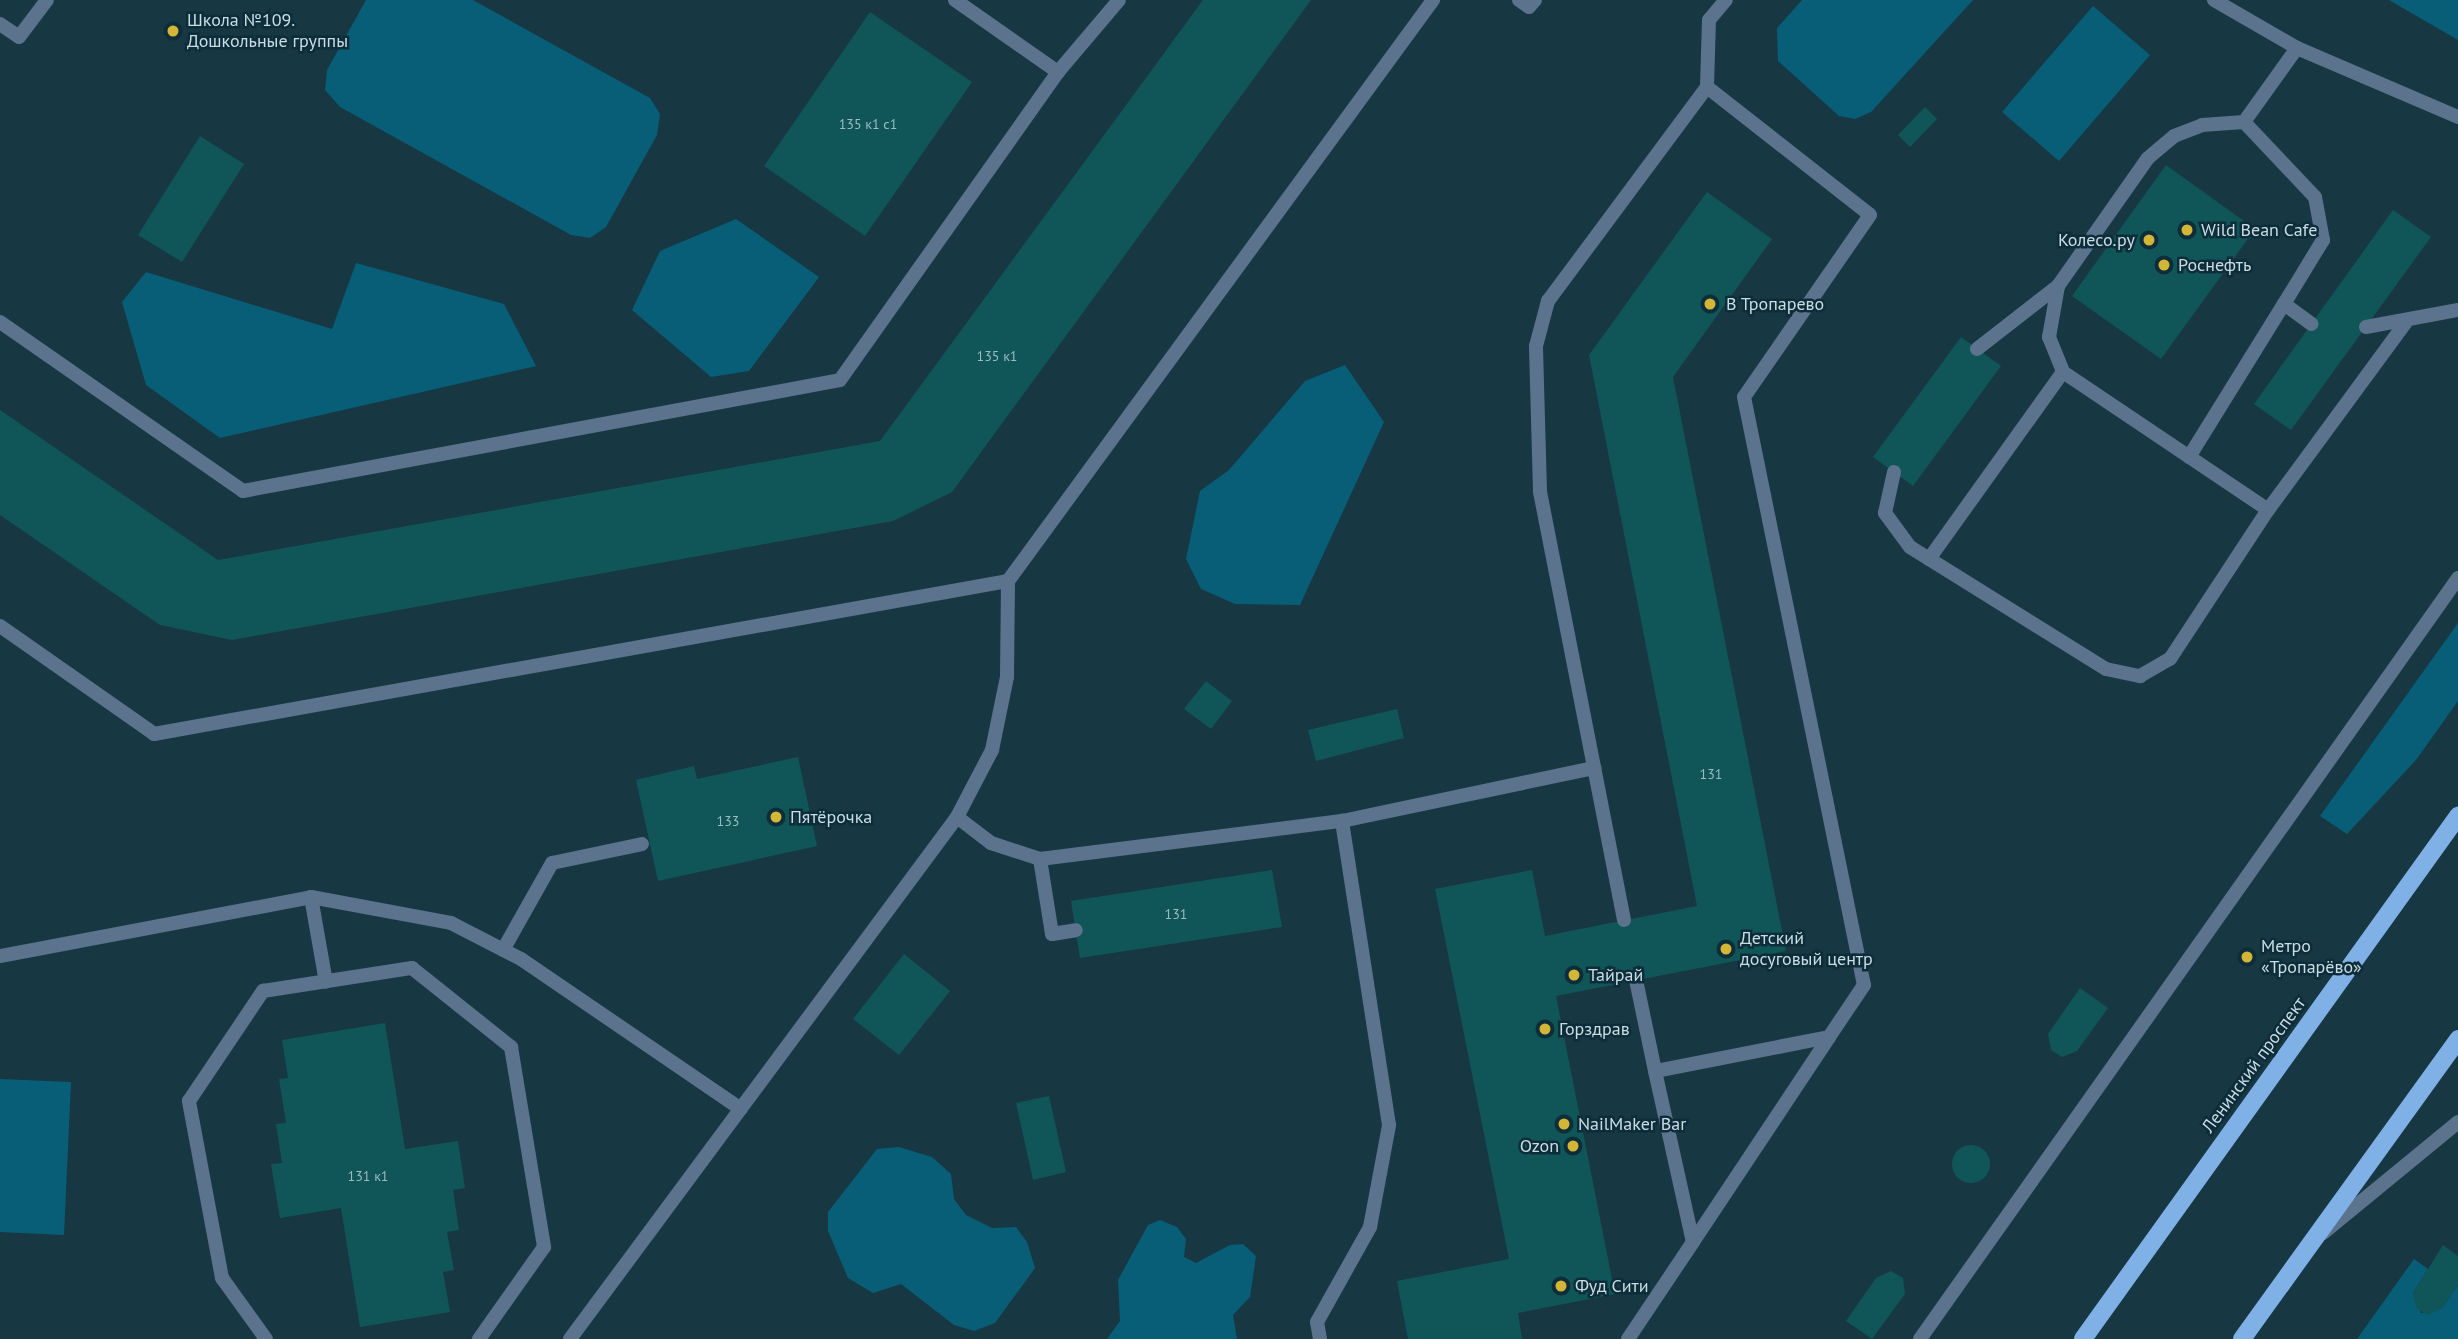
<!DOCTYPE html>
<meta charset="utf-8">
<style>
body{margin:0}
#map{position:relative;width:2458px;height:1339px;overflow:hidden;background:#173743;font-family:"PT Sans",sans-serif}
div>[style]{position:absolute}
.green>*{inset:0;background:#085e77}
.building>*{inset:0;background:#105659}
.round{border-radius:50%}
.lane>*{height:14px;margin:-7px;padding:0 7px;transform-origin:7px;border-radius:7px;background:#5b738c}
.street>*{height:14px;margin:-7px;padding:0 7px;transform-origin:7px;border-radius:7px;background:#5b738c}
.primary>*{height:18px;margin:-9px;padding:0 9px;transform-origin:9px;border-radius:9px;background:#80b1e6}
.dots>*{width:19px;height:19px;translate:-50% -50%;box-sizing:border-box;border:4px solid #0c2d39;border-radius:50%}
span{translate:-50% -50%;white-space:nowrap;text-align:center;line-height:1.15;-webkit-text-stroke:5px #0c2d39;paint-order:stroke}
.number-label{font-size:14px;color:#9cbbc1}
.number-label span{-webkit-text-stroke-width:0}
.poi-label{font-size:18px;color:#cbdde4}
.left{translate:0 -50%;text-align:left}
.right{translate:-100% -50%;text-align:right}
.street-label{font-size:18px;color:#cbdde4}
</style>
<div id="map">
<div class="green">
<div style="clip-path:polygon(366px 0,473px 0,650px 98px,660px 114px,657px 135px,606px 227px,590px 238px,571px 235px,340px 107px,325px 90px,327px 70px)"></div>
<div style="clip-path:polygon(1802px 0,1973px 0,1871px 112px,1855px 119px,1839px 116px,1778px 61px,1777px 28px)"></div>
<div style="clip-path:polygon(2389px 0,2458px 0,2458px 40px)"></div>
<div style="clip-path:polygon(2093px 6px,2150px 55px,2059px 161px,2002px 112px)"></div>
<div style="clip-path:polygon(736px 219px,819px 277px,749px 371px,711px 377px,632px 310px,660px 251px)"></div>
<div style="clip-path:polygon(356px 263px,504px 304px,536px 366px,220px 438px,146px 385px,122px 302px,146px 272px,332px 329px)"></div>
<div style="clip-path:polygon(1345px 365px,1384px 422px,1300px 605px,1235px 604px,1201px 589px,1186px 559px,1200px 491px,1229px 470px,1305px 381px)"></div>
<div style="clip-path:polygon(2458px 623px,2458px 701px,2416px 760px,2347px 834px,2320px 816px)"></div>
<div style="clip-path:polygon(0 1079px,71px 1082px,64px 1235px,0 1232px)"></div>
<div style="clip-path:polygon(899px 1147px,932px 1157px,951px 1174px,954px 1199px,966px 1215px,992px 1228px,1016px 1227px,1027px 1242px,1035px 1268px,995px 1323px,974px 1331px,954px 1325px,901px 1284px,873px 1293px,848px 1278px,828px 1231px,828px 1212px,877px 1149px)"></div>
<div style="clip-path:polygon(1160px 1220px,1177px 1227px,1186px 1239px,1184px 1257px,1196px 1263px,1230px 1245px,1243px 1244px,1256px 1256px,1250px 1297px,1233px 1315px,1237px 1339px,1107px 1339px,1120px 1321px,1118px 1280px,1148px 1225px)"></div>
<div style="clip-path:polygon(2414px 1259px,2428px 1269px,2413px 1293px,2421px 1313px,2442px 1308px,2458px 1285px,2458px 1339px,2357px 1339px)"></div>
</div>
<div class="building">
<div style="clip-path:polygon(1203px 0,1311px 0,952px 492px,893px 521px,232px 640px,160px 625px,0 515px,0 410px,218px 560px,880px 441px)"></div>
<div style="clip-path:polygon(870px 12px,972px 82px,865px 236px,764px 166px)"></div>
<div style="clip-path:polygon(1925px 107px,1937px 119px,1910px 147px,1898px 135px)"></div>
<div style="clip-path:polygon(200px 136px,244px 164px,182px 262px,138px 235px)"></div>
<div style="clip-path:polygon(2166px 165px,2255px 229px,2161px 359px,2072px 296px)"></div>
<div style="clip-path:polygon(1707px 192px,1772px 239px,1673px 377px,1786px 951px,1556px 996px,1615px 1294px,1518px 1313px,1522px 1339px,1408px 1339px,1397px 1281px,1509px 1259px,1435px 889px,1532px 870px,1545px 936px,1697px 906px,1589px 355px)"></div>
<div style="clip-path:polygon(2393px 210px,2431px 237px,2291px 430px,2254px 404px)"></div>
<div style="clip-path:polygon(1961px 337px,2001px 366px,1913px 486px,1873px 457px)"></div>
<div style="clip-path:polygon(1206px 681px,1232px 701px,1211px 729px,1184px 709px)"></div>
<div style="clip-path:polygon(1397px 709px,1404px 738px,1316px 761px,1308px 730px)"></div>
<div style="clip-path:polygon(798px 757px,817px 846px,658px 881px,636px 780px,694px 766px,697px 779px)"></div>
<div style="clip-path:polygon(1272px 870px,1282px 927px,1080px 958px,1071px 901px)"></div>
<div style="clip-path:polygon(904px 954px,950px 991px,899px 1055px,853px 1019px)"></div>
<div style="clip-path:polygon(2080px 988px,2108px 1008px,2077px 1051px,2062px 1057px,2051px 1050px,2048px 1034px)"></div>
<div style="clip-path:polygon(385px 1023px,405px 1149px,458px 1141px,465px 1188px,453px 1190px,459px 1230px,447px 1232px,454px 1270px,443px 1272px,450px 1312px,360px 1327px,341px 1208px,280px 1218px,271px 1164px,282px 1163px,276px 1124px,286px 1123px,279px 1079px,288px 1078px,282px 1040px)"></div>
<div style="clip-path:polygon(1049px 1096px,1066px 1172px,1033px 1180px,1016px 1103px)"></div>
<div class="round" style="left:1952px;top:1145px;width:38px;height:38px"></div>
<div style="clip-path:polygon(2443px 1245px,2458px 1256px,2458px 1285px,2442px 1308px,2428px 1315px,2416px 1308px,2413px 1293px)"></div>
<div style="clip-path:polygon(1891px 1271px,1903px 1278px,1905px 1294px,1872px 1339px,1846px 1321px,1876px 1278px)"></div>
</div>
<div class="lane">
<div style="left:955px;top:0;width:126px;rotate:35deg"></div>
<div style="left:1519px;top:0;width:12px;rotate:35deg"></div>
<div style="left:1529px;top:7px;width:9px;rotate:-49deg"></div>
<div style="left:0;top:24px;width:23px;rotate:34deg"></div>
<div style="left:19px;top:37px;width:46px;rotate:-52.9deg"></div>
<div style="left:1707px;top:87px;width:67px;rotate:-88.3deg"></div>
<div style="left:1709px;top:20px;width:26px;rotate:-50deg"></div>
<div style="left:2244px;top:122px;width:91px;rotate:-54.4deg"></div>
<div style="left:2058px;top:286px;width:52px;rotate:100deg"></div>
<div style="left:2049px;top:337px;width:38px;rotate:68deg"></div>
<div style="left:2063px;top:372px;width:247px;rotate:33.9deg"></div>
<div style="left:0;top:322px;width:296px;rotate:34.8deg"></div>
<div style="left:243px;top:491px;width:607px;rotate:-10.53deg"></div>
<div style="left:840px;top:380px;width:377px;rotate:-54.7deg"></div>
<div style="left:1058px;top:72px;width:94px;rotate:-49.7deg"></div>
<div style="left:2366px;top:327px;width:94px;rotate:-10.5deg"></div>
<div style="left:1977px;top:349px;width:103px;rotate:-37.9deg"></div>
<div style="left:2058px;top:286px;width:156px;rotate:-54.9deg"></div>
<div style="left:2148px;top:158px;width:34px;rotate:-40deg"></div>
<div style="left:2174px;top:136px;width:30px;rotate:-21deg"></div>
<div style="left:2202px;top:125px;width:42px;rotate:-4.1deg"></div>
<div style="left:2244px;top:122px;width:103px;rotate:46.6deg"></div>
<div style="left:2315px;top:197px;width:44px;rotate:79.5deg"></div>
<div style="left:2323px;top:240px;width:75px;rotate:121.4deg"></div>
<div style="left:2189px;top:457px;width:180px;rotate:-58.2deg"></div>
<div style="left:2284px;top:304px;width:34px;rotate:36deg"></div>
<div style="left:1894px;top:472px;width:42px;rotate:102.4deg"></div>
<div style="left:1885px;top:513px;width:42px;rotate:53.7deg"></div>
<div style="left:1910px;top:547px;width:231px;rotate:31.9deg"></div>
<div style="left:2106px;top:669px;width:35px;rotate:12deg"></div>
<div style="left:2140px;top:676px;width:34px;rotate:-30deg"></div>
<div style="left:2170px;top:659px;width:178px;rotate:-56.7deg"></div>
<div style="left:2268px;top:510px;width:233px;rotate:-53.7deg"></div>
<div style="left:1929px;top:559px;width:230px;rotate:-54.4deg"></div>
<div style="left:0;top:626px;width:188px;rotate:35deg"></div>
<div style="left:154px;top:734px;width:868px;rotate:-10.16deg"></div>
<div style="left:957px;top:817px;width:43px;rotate:37.4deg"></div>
<div style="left:991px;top:843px;width:52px;rotate:18.1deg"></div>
<div style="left:1040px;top:859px;width:304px;rotate:-7.2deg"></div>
<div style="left:1342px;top:821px;width:258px;rotate:-11.9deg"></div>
<div style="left:1040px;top:859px;width:76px;rotate:80.9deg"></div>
<div style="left:1052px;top:934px;width:24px;rotate:-9deg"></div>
<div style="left:311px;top:897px;width:86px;rotate:80deg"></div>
<div style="left:1624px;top:920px;width:437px;rotate:-101.1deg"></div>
<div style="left:1540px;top:491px;width:145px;rotate:-91.6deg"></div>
<div style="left:1536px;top:346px;width:47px;rotate:-75.1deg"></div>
<div style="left:1548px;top:301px;width:267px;rotate:-53.4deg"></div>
<div style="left:1707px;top:87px;width:207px;rotate:38.1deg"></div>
<div style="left:1870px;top:215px;width:221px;rotate:124.7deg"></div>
<div style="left:1744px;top:397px;width:600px;rotate:78.47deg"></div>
<div style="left:1864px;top:985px;width:63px;rotate:123.9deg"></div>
<div style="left:1829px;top:1037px;width:177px;rotate:168.9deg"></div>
<div style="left:1655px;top:1071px;width:175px;rotate:77.5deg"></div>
<div style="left:1693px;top:1242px;width:117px;rotate:123.8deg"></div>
<div style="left:503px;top:950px;width:100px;rotate:-60.6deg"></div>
<div style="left:552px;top:863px;width:92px;rotate:-11.9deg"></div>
<div style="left:0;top:956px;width:317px;rotate:-10.7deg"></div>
<div style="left:311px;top:897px;width:142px;rotate:10.5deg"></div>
<div style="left:451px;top:923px;width:79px;rotate:27.2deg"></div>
<div style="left:521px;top:959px;width:266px;rotate:34.3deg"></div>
<div style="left:1636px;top:980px;width:93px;rotate:78.2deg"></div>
<div style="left:1693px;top:1242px;width:246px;rotate:-56.4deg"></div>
<div style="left:266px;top:1339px;width:75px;rotate:-125.8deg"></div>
<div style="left:222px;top:1278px;width:180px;rotate:-100.6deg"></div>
<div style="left:189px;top:1101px;width:133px;rotate:-56.1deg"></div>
<div style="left:263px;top:991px;width:151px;rotate:-8.8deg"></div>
<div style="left:412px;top:968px;width:127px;rotate:38.6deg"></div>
<div style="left:511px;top:1047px;width:203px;rotate:80.6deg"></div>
<div style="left:544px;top:1247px;width:113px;rotate:125.2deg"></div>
<div style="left:570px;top:1339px;width:650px;rotate:-53.45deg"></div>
<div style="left:957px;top:817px;width:76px;rotate:-62.4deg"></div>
<div style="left:992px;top:750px;width:75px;rotate:-78.4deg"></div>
<div style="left:1007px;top:677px;width:96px;rotate:-89.4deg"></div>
<div style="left:1008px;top:581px;width:720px;rotate:-53.81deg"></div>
<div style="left:1320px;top:1339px;width:17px;rotate:-100deg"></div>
<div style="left:1317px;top:1322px;width:109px;rotate:-60.8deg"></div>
<div style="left:1370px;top:1227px;width:104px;rotate:-79.4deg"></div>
<div style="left:1389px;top:1125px;width:308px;rotate:-98.8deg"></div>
</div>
<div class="street">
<div style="left:2214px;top:0;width:96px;rotate:30deg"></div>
<div style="left:2297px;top:48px;width:175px;rotate:23.2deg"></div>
<div style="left:2323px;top:1233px;width:175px;rotate:-39.4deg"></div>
<div style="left:1920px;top:1339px;width:932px;rotate:-54.74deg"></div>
</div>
<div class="primary">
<div style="left:2083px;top:1339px;width:644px;rotate:-54.36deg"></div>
<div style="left:2242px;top:1339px;width:370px;rotate:-54.2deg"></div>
</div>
<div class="dots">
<div style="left:173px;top:31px;background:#d3b635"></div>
<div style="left:2187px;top:230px;background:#d3b635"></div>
<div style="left:2149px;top:240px;background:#d3b635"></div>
<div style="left:2164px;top:265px;background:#d3b635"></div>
<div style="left:1710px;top:304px;background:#d3b635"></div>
<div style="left:776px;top:817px;background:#d3b635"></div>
<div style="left:1726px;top:949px;background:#d3b635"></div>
<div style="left:2247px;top:957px;background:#d3b635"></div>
<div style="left:1574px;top:975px;background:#d3b635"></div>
<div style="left:1545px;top:1029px;background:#d3b635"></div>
<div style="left:1564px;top:1124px;background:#d3b635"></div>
<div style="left:1573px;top:1146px;background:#d3b635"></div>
<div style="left:1561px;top:1286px;background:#d3b635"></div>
</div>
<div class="number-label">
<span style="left:868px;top:124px">135 к1 с1</span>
<span style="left:997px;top:356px">135 к1</span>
<span style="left:1711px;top:774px">131</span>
<span style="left:728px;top:821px">133</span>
<span style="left:1176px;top:914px">131</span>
<span style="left:368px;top:1176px">131 к1</span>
</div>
<div class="poi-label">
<span class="left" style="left:187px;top:31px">Школа №109.<br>Дошкольные группы</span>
<span class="left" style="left:2201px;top:230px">Wild Bean Cafe</span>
<span class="right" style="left:2135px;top:240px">Колесо.ру</span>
<span class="left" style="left:2178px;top:265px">Роснефть</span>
<span class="left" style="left:1726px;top:304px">В Тропарево</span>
<span class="left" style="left:790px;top:817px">Пятёрочка</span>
<span class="left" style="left:1740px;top:949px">Детский<br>досуговый центр</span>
<span class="left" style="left:2261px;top:957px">Метро<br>«Тропарёво»</span>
<span class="left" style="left:1588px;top:975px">Тайрай</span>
<span class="left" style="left:1559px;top:1029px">Горздрав</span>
<span class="left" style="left:1578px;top:1124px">NailMaker Bar</span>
<span class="right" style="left:1559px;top:1146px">Ozon</span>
<span class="left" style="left:1575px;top:1286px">Фуд Сити</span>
</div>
<div class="street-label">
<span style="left:2254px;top:1065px;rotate:-54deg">Ленинский проспект</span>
</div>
</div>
